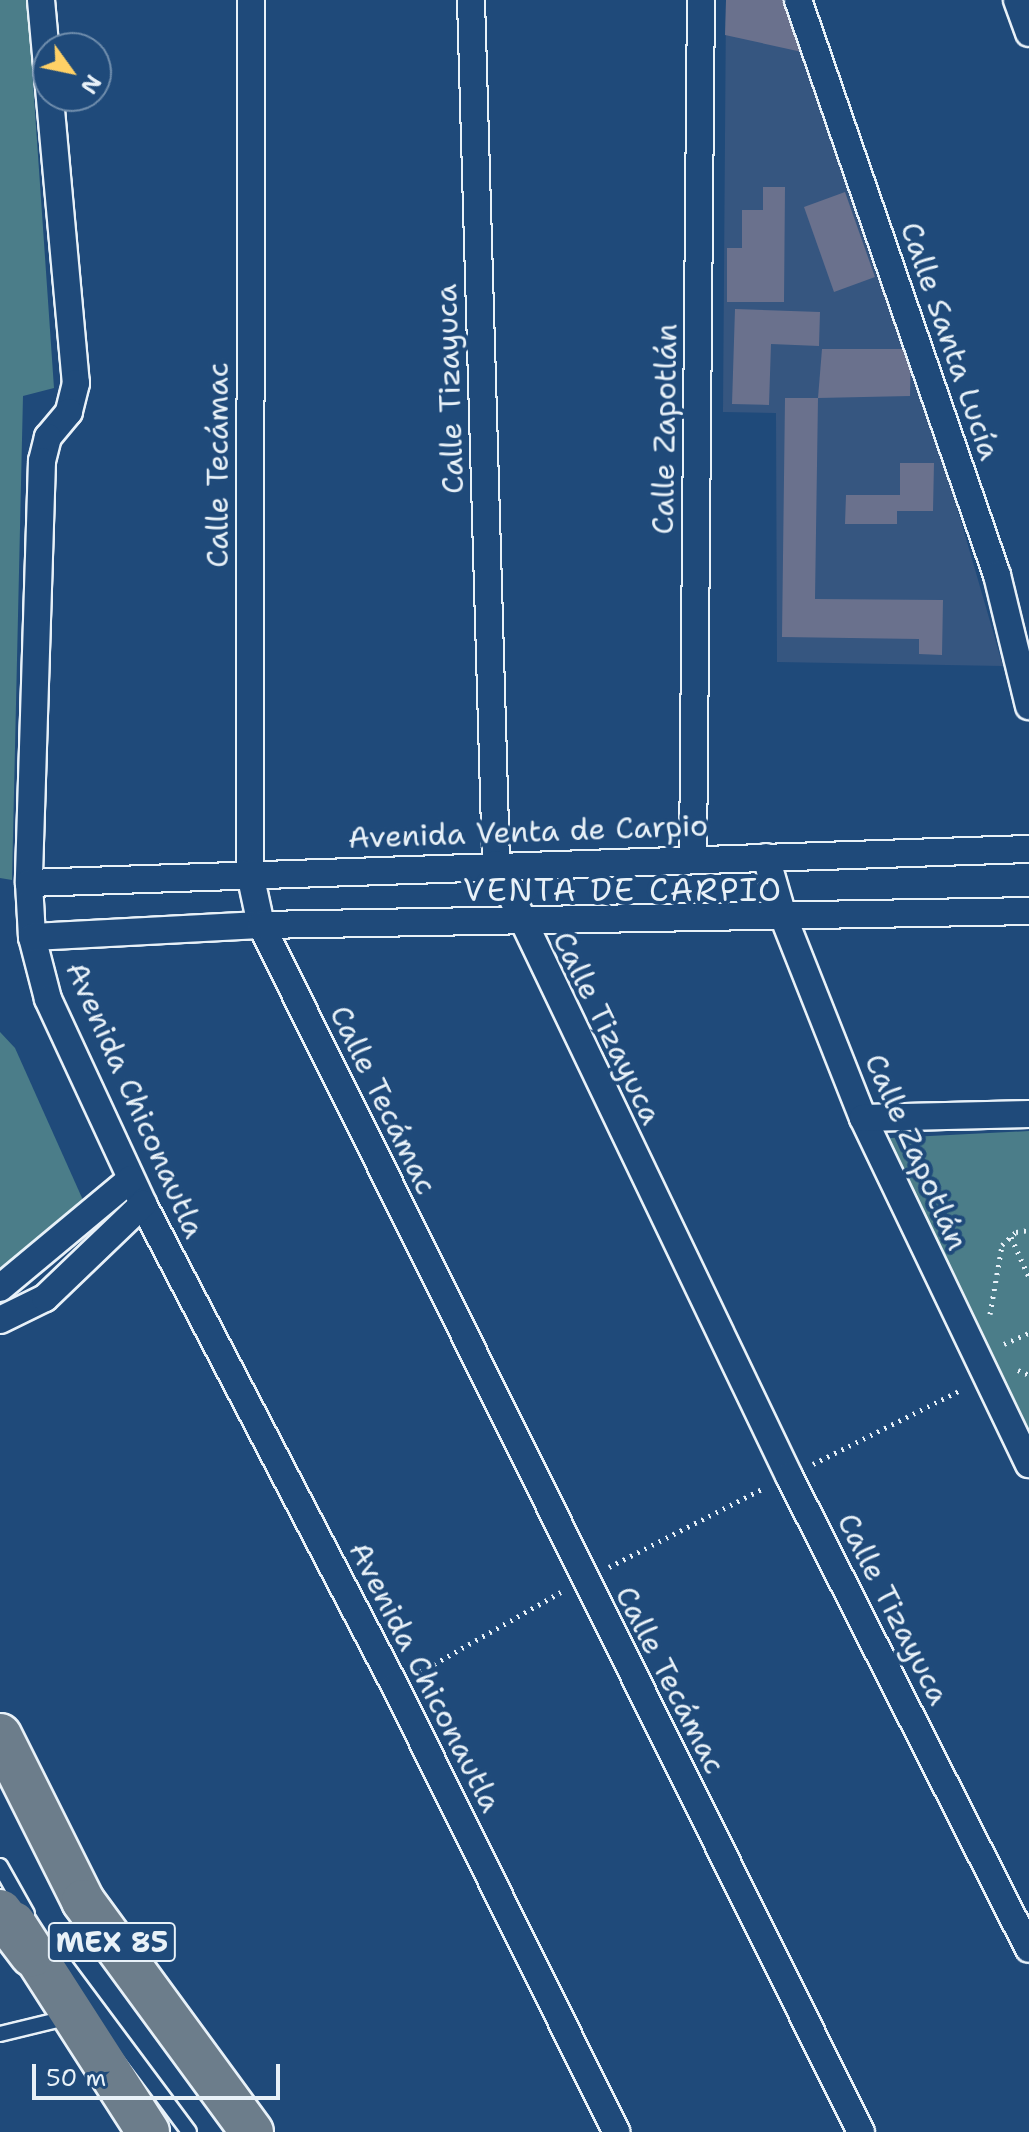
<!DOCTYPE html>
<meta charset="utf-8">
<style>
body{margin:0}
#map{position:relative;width:1029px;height:2132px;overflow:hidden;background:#1f4a7a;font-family:"Shantell Sans",sans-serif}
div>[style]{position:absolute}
.built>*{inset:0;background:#365680}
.green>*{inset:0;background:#4b7d89}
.building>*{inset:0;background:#6a718d}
.path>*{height:5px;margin-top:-2.5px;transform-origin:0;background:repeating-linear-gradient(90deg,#e8f1f8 0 2px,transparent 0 8px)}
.roads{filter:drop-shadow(2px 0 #e8f1f8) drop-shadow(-2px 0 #e8f1f8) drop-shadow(0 2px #e8f1f8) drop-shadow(0 -2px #e8f1f8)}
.service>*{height:14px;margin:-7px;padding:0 7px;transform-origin:7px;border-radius:7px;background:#1f4a7a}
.minor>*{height:26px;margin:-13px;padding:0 13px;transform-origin:13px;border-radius:13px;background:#1f4a7a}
.primary>*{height:42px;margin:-21px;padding:0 21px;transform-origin:21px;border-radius:21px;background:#6c7d8b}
.trunk>*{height:44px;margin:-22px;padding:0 22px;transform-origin:22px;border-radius:22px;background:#6c7d8b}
span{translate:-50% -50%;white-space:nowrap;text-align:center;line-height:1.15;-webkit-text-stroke:8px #1f4a7a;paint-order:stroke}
.shield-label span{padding:2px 6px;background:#1f4a7a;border:2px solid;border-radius:6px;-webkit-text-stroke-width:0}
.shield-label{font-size:28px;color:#e8f1f8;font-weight:700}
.street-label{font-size:30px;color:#e8f1f8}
.neighbourhood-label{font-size:32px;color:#e8f1f8;letter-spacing:2px}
.north{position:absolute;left:32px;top:32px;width:80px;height:80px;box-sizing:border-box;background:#1f4a7a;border:2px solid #6f8dac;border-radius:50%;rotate:123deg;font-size:22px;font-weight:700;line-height:32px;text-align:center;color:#e8f1f8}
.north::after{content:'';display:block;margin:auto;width:28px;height:36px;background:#ffd166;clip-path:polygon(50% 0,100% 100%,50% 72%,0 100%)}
.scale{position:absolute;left:32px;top:2064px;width:248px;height:36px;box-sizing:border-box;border:4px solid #e8f1f8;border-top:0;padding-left:10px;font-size:24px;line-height:28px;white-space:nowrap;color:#e8f1f8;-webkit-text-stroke:6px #1f4a7a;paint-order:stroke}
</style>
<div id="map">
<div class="built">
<div style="clip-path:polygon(726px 0,785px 0,889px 305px,911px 349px,1003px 666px,777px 662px,776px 413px,723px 412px)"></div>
</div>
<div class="green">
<div style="clip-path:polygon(0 0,33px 0,32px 68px,54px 388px,23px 396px,12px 880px,0 878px)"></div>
<div style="clip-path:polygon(0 1032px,15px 1048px,91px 1218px,62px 1248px,0 1268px)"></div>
<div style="clip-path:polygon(1029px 1131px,1029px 1477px,871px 1139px)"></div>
</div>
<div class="building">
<div style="clip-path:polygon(726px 0,785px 0,802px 52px,725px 35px)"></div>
<div style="clip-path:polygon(763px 187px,785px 187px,784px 302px,727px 302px,727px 248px,742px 248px,742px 210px,763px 210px)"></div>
<div style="clip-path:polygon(845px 192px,875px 277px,834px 292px,804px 207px)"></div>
<div style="clip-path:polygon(735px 309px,820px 312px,819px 346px,771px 344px,769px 405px,732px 404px)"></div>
<div style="clip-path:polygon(822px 349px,911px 349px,910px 396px,818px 398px)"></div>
<div style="clip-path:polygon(785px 398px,818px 398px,815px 599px,943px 600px,942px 655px,919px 654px,919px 639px,782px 637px)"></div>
<div style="clip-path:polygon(900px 463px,934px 463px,933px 511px,897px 511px,897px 524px,845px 524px,846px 495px,900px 495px)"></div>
</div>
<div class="path">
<div style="left:1011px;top:1237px;width:44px;rotate:65.8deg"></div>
<div style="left:990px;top:1314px;width:70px;rotate:-80.1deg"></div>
<div style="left:1002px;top:1245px;width:19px;rotate:-43deg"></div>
<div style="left:1016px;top:1232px;width:13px;rotate:-9deg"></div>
<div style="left:1004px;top:1344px;width:27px;rotate:-24deg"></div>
<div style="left:1018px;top:1370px;width:12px;rotate:24deg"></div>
<div style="left:813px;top:1464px;width:165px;rotate:-26.6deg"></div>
<div style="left:609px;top:1567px;width:174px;rotate:-27deg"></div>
<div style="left:420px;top:1672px;width:162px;rotate:-29.6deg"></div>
</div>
<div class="roads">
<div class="service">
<div style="left:0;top:1866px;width:55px;rotate:60.6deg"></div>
<div style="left:61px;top:1960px;width:214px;rotate:53.3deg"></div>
<div style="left:0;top:2034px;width:72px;rotate:-13.7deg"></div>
</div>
<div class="minor">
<div style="left:41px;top:0;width:385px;rotate:84.8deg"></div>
<div style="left:76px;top:383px;width:30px;rotate:104deg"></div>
<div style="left:69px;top:412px;width:33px;rotate:130deg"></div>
<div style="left:48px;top:437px;width:25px;rotate:104deg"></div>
<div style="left:42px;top:461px;width:422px;rotate:91.8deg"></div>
<div style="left:29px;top:883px;width:54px;rotate:86.8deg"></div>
<div style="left:32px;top:937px;width:64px;rotate:75.5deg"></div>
<div style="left:48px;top:999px;width:226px;rotate:65.1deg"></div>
<div style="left:143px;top:1204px;width:544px;rotate:62.4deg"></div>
<div style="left:395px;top:1686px;width:498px;rotate:63.6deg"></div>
<div style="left:251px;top:0;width:874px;rotate:90.07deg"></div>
<div style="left:250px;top:874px;width:52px;rotate:77.8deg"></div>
<div style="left:261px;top:925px;width:1348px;rotate:63.57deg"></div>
<div style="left:471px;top:0;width:864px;rotate:88.34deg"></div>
<div style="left:496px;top:864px;width:679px;rotate:64.42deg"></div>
<div style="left:789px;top:1476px;width:530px;rotate:63.1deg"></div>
<div style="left:798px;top:0;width:608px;rotate:70.91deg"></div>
<div style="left:997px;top:575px;width:135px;rotate:76.3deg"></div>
<div style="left:1017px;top:0;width:35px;rotate:70deg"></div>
<div style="left:766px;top:857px;width:61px;rotate:73.9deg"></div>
<div style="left:783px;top:916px;width:217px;rotate:68.4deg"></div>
<div style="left:863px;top:1118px;width:384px;rotate:64.4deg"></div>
<div style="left:693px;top:859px;width:859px;rotate:-89.47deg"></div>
<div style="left:29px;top:883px;width:1001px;rotate:-1.95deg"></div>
<div style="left:32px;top:937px;width:229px;rotate:-3deg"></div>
<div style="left:261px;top:925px;width:768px;rotate:-1.04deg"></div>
<div style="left:863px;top:1118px;width:166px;rotate:-1.4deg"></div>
<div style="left:0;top:1288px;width:170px;rotate:-39.8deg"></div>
<div style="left:0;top:1320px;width:50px;rotate:-26.1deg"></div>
<div style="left:45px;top:1298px;width:136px;rotate:-43.8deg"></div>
</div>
<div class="primary">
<div style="left:0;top:1735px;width:186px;rotate:63.4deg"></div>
<div style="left:83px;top:1901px;width:286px;rotate:53.8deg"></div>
<div style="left:14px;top:1923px;width:248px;rotate:57.3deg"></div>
</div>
<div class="trunk">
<div style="left:0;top:1912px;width:53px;rotate:52.7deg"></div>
</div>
</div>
<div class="shield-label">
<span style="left:112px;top:1942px">MEX 85</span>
</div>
<div class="street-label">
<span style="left:950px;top:341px;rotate:71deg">Calle Santa Lucía</span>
<span style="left:450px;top:389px;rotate:-92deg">Calle Tizayuca</span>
<span style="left:665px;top:429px;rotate:-89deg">Calle Zapotlán</span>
<span style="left:218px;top:465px;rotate:-90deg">Calle Tecámac</span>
<span style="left:528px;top:832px;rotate:-2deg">Avenida Venta de Carpio</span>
<span style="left:607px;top:1028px;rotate:64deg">Calle Tizayuca</span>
<span style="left:135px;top:1100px;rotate:66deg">Avenida Chiconautla</span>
<span style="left:383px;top:1100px;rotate:64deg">Calle Tecámac</span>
<span style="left:916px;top:1152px;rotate:66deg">Calle Zapotlán</span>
<span style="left:893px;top:1609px;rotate:63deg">Calle Tizayuca</span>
<span style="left:425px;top:1677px;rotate:63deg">Avenida Chiconautla</span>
<span style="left:670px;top:1680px;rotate:63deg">Calle Tecámac</span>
</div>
<div class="neighbourhood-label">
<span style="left:623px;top:890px">VENTA DE CARPIO</span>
</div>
<div class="north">N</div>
<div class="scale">50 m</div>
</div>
